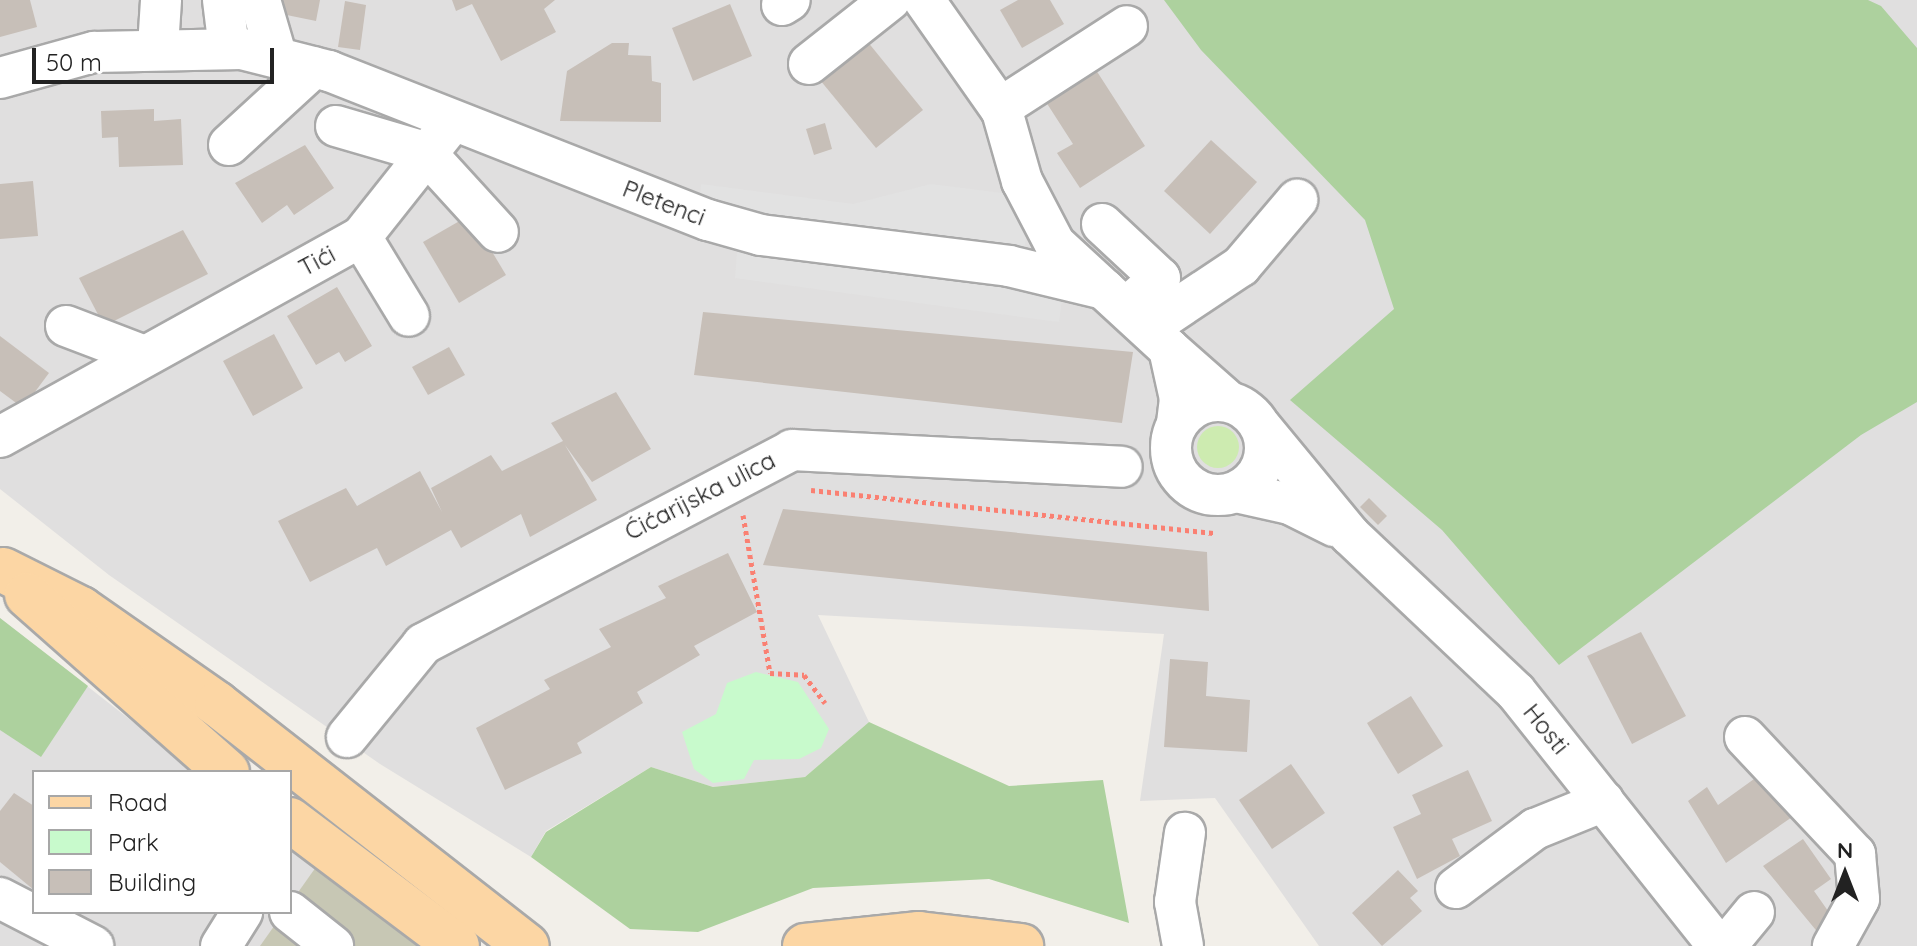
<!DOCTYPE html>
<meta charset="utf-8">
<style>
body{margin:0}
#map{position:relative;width:1917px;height:946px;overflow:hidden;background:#f2efe9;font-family:Quicksand,sans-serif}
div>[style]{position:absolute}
.residential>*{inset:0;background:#e0dfdf}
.construction>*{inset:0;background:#c7c7b4}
.grass>*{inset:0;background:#cdebb0}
.round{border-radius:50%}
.forest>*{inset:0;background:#add19e}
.park>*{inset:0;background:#c8facc}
.parking>*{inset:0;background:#e2e2e2}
.building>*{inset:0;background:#c7bfb8}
.path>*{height:5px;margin-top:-2.5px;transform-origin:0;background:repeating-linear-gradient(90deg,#fa8072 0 4px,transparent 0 8px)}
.roads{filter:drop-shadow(2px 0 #a9a9a9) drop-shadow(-2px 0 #a9a9a9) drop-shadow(0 2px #a9a9a9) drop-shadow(0 -2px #a9a9a9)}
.minor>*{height:40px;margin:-20px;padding:0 20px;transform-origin:20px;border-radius:20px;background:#fff}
.minor>.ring{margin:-20px;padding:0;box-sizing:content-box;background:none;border:40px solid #fff;border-radius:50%}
.major>*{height:44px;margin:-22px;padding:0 22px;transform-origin:22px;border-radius:22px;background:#fcd6a4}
span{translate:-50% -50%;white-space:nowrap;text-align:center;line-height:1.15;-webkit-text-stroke:8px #fff;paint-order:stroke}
.street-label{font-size:24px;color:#222}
.legend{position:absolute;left:32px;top:770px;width:260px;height:144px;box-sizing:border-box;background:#fff;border:2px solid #a7a7a7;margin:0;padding:10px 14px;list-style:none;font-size:24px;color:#222}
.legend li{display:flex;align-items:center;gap:16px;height:40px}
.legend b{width:40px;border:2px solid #a7a7a7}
.north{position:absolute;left:1805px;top:834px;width:80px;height:80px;-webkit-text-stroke:6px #fff;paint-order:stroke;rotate:0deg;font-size:22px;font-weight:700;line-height:32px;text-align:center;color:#222}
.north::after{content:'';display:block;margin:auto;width:28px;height:36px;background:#222;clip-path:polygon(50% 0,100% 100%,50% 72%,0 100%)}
.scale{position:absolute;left:32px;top:48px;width:242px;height:36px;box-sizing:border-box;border:4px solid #222;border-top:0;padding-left:10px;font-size:24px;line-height:28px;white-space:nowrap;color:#222;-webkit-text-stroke:6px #fff;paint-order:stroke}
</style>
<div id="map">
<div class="residential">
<div style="clip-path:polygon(0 0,1917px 0,1917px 946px,1319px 946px,1215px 798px,1140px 801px,1164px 634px,818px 615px,869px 722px,805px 777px,713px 787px,651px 767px,546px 831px,531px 857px,380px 764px,109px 575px,0 489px)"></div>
<div style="clip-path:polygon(0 618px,197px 772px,34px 772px,34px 912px,290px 912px,290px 846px,417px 946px,0 946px)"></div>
</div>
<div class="construction">
<div style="clip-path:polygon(316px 867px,417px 946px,260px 946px)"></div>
</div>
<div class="grass">
<div class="round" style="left:1197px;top:426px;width:42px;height:42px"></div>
</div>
<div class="forest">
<div style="clip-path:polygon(1164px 0,1868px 0,1881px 6px,1917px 48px,1917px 402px,1861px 435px,1559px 665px,1442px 530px,1290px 400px,1394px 309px,1365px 220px,1201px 50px)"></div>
<div style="clip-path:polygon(0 618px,88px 686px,41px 757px,0 730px)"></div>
<div style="clip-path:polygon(869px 722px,1009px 786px,1103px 780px,1129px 923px,989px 879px,813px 888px,698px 932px,630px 929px,531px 857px,546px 832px,651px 767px,713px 787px,805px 777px)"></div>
</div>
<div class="park">
<div style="clip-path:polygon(756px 672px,798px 682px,829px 729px,821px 748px,799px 759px,754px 760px,744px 779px,713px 783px,694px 769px,682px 732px,716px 714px,727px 683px)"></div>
</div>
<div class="parking">
<div style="clip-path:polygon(701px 184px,853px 204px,931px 184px,1033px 197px,1018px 287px,1063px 293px,1059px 322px,735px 278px,740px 214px,699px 208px)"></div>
</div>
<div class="building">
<div style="clip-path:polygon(0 0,30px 0,37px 27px,0 37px)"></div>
<div style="clip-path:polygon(269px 0,320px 0,316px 21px,267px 11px)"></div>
<div style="clip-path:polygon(452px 0,555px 0,544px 9px,556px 32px,501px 61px,472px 4px,456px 11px)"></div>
<div style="clip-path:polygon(1018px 0,1050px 0,1064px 24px,1022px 48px,1000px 10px)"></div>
<div style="clip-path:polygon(345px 1px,366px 5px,360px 50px,338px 47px)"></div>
<div style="clip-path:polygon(730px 4px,752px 56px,693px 81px,672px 28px)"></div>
<div style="clip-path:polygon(867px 41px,923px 110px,876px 148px,820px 80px)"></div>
<div style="clip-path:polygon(612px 43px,629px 43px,628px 55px,651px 56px,652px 81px,661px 83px,661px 122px,560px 121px,567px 71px)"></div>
<div style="clip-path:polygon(1096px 70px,1145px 146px,1080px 188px,1057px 153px,1073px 144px,1046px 102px)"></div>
<div style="clip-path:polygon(154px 109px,154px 121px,181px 119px,183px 165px,119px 167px,118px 137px,102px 138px,101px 111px)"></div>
<div style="clip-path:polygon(825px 123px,832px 149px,814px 155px,806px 129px)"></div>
<div style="clip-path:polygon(1211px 140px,1257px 182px,1210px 234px,1164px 191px)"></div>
<div style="clip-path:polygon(305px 145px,334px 188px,294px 215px,287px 205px,262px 223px,235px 183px)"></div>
<div style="clip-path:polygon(33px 181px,38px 236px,0 239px,0 184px)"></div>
<div style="clip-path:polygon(470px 215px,506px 275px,459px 303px,423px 242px)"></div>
<div style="clip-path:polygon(183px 230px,208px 274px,104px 326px,79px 278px)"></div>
<div style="clip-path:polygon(337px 287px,372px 346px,345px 362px,339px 352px,316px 365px,287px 316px)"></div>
<div style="clip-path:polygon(703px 312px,1133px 352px,1122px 423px,694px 375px)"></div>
<div style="clip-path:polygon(274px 334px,303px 388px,253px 416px,223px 361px)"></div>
<div style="clip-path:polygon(0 336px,49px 373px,23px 408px,0 391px)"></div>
<div style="clip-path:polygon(449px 347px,465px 375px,428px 395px,412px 367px)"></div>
<div style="clip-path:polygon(616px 392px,651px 449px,592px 482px,565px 445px,597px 500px,530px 537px,521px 514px,461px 548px,451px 530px,386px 566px,377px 548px,310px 582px,278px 521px,346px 488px,357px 506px,420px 471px,442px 512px,431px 488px,491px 455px,502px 471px,563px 441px,551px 423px)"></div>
<div style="clip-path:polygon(1369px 498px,1387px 516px,1378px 525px,1360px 507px)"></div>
<div style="clip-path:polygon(783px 509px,1207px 552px,1209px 611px,763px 565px)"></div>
<div style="clip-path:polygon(728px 553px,757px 612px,694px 646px,700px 655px,637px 692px,643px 703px,577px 743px,582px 753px,505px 790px,476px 728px,550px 689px,544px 680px,611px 647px,599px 629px,666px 598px,658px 586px)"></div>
<div style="clip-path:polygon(1641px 632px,1686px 716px,1632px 744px,1587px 656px)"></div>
<div style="clip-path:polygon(1170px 659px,1208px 662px,1206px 696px,1250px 700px,1247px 752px,1164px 747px)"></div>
<div style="clip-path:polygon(1411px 696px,1443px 746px,1398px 774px,1367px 723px)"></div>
<div style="clip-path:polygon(1291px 764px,1325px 813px,1272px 849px,1239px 800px)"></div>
<div style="clip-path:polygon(1468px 770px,1492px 821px,1452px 839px,1460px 856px,1417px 879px,1393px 827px,1421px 814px,1412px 795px)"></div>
<div style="clip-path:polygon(1761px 774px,1795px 815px,1726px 863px,1688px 801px,1707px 787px,1718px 805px)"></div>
<div style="clip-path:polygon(14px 793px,34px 806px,34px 890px,0 862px,0 811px)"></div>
<div style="clip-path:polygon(1803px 839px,1831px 879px,1814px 891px,1833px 918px,1820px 935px,1763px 866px)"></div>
<div style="clip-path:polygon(1398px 870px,1418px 891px,1410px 898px,1422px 911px,1382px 946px,1352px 913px)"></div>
</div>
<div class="path">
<div style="left:811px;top:490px;width:407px;rotate:6.1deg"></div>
<div style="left:743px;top:515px;width:160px;rotate:80.3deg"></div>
<div style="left:770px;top:673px;width:34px;rotate:3deg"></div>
<div style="left:804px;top:675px;width:35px;rotate:53deg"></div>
</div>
<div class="roads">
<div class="minor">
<div style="left:223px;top:0;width:49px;rotate:83deg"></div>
<div style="left:260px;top:0;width:60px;rotate:73.7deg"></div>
<div style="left:924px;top:0;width:136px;rotate:54.9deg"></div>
<div style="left:1002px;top:111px;width:73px;rotate:74.1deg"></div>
<div style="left:1022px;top:181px;width:71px;rotate:62.4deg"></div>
<div style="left:1055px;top:244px;width:155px;rotate:42.6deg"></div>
<div style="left:782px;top:5px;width:9px;rotate:-32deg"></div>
<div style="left:158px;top:47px;width:47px;rotate:-86.3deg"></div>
<div style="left:809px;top:64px;width:103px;rotate:-38.3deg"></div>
<div style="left:0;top:78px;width:98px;rotate:-15.5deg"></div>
<div style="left:94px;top:52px;width:148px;rotate:-1.2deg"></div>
<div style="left:242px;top:49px;width:90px;rotate:14.2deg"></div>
<div style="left:329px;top:71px;width:407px;rotate:21.5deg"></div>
<div style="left:708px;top:220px;width:55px;rotate:15.8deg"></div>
<div style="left:761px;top:235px;width:250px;rotate:7.1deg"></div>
<div style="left:1009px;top:266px;width:98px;rotate:13.6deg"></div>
<div style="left:1000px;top:108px;width:151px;rotate:-32.8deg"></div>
<div style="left:336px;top:126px;width:93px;rotate:16.3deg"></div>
<div style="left:425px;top:152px;width:108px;rotate:47.6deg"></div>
<div style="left:229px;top:145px;width:115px;rotate:-42.5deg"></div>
<div style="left:1102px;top:224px;width:79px;rotate:43deg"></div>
<div style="left:1160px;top:278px;width:45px;rotate:138.6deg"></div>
<div style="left:361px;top:237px;width:92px;rotate:58.7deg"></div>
<div style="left:66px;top:326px;width:81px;rotate:20.9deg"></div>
<div style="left:1148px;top:328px;width:112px;rotate:-33.7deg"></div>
<div style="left:1241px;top:266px;width:87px;rotate:-49.7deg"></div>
<div class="ring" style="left:1171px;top:401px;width:54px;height:54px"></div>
<div style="left:1177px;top:423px;width:24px;rotate:-83deg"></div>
<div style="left:1180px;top:399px;width:51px;rotate:-102.4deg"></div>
<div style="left:1169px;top:349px;width:79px;rotate:41.4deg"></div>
<div style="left:1261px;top:427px;width:140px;rotate:50.5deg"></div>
<div style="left:1350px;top:535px;width:228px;rotate:43.4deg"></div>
<div style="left:1516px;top:692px;width:325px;rotate:51.5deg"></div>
<div style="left:0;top:437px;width:413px;rotate:-29deg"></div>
<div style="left:361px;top:237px;width:148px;rotate:-51.6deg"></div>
<div style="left:1236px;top:492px;width:55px;rotate:12.5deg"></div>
<div style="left:1290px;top:504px;width:49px;rotate:26.6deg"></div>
<div style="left:347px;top:737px;width:120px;rotate:-50.7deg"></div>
<div style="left:423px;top:644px;width:417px;rotate:-27.7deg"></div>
<div style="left:792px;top:450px;width:330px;rotate:2.9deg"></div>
<div style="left:1745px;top:737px;width:161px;rotate:46.8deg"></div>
<div style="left:1855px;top:854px;width:45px;rotate:84.9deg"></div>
<div style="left:1859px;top:899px;width:54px;rotate:119deg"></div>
<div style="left:1456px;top:888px;width:99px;rotate:-36.8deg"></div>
<div style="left:1535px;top:829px;width:74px;rotate:-22.1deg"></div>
<div style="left:0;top:898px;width:105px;rotate:27.3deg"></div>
<div style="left:290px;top:912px;width:55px;rotate:38.3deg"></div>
<div style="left:221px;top:946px;width:40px;rotate:-58deg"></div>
<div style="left:1183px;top:946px;width:45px;rotate:-100.3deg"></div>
<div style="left:1175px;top:902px;width:70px;rotate:-81.8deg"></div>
<div style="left:1726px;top:946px;width:44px;rotate:-50.5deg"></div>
</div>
<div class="major">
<div style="left:3px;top:570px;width:87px;rotate:26.6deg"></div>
<div style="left:81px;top:609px;width:166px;rotate:34.9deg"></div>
<div style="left:217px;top:704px;width:393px;rotate:38deg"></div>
<div style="left:27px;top:595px;width:267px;rotate:41.5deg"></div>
<div style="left:290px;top:820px;width:209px;rotate:37deg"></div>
<div style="left:805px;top:946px;width:115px;rotate:-6deg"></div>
<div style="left:919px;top:934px;width:103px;rotate:6.7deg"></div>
</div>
</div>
<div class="street-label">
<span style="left:664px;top:203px;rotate:21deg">Pletenci</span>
<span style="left:317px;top:261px;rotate:-28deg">Tići</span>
<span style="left:700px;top:496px;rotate:-27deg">Ćićarijska ulica</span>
<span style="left:1546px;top:729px;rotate:51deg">Hosti</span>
</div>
<ul class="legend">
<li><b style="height:10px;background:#fcd6a4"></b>Road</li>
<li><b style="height:22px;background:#c8facc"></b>Park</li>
<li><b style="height:22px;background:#c7bfb8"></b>Building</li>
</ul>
<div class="north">N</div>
<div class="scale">50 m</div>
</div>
